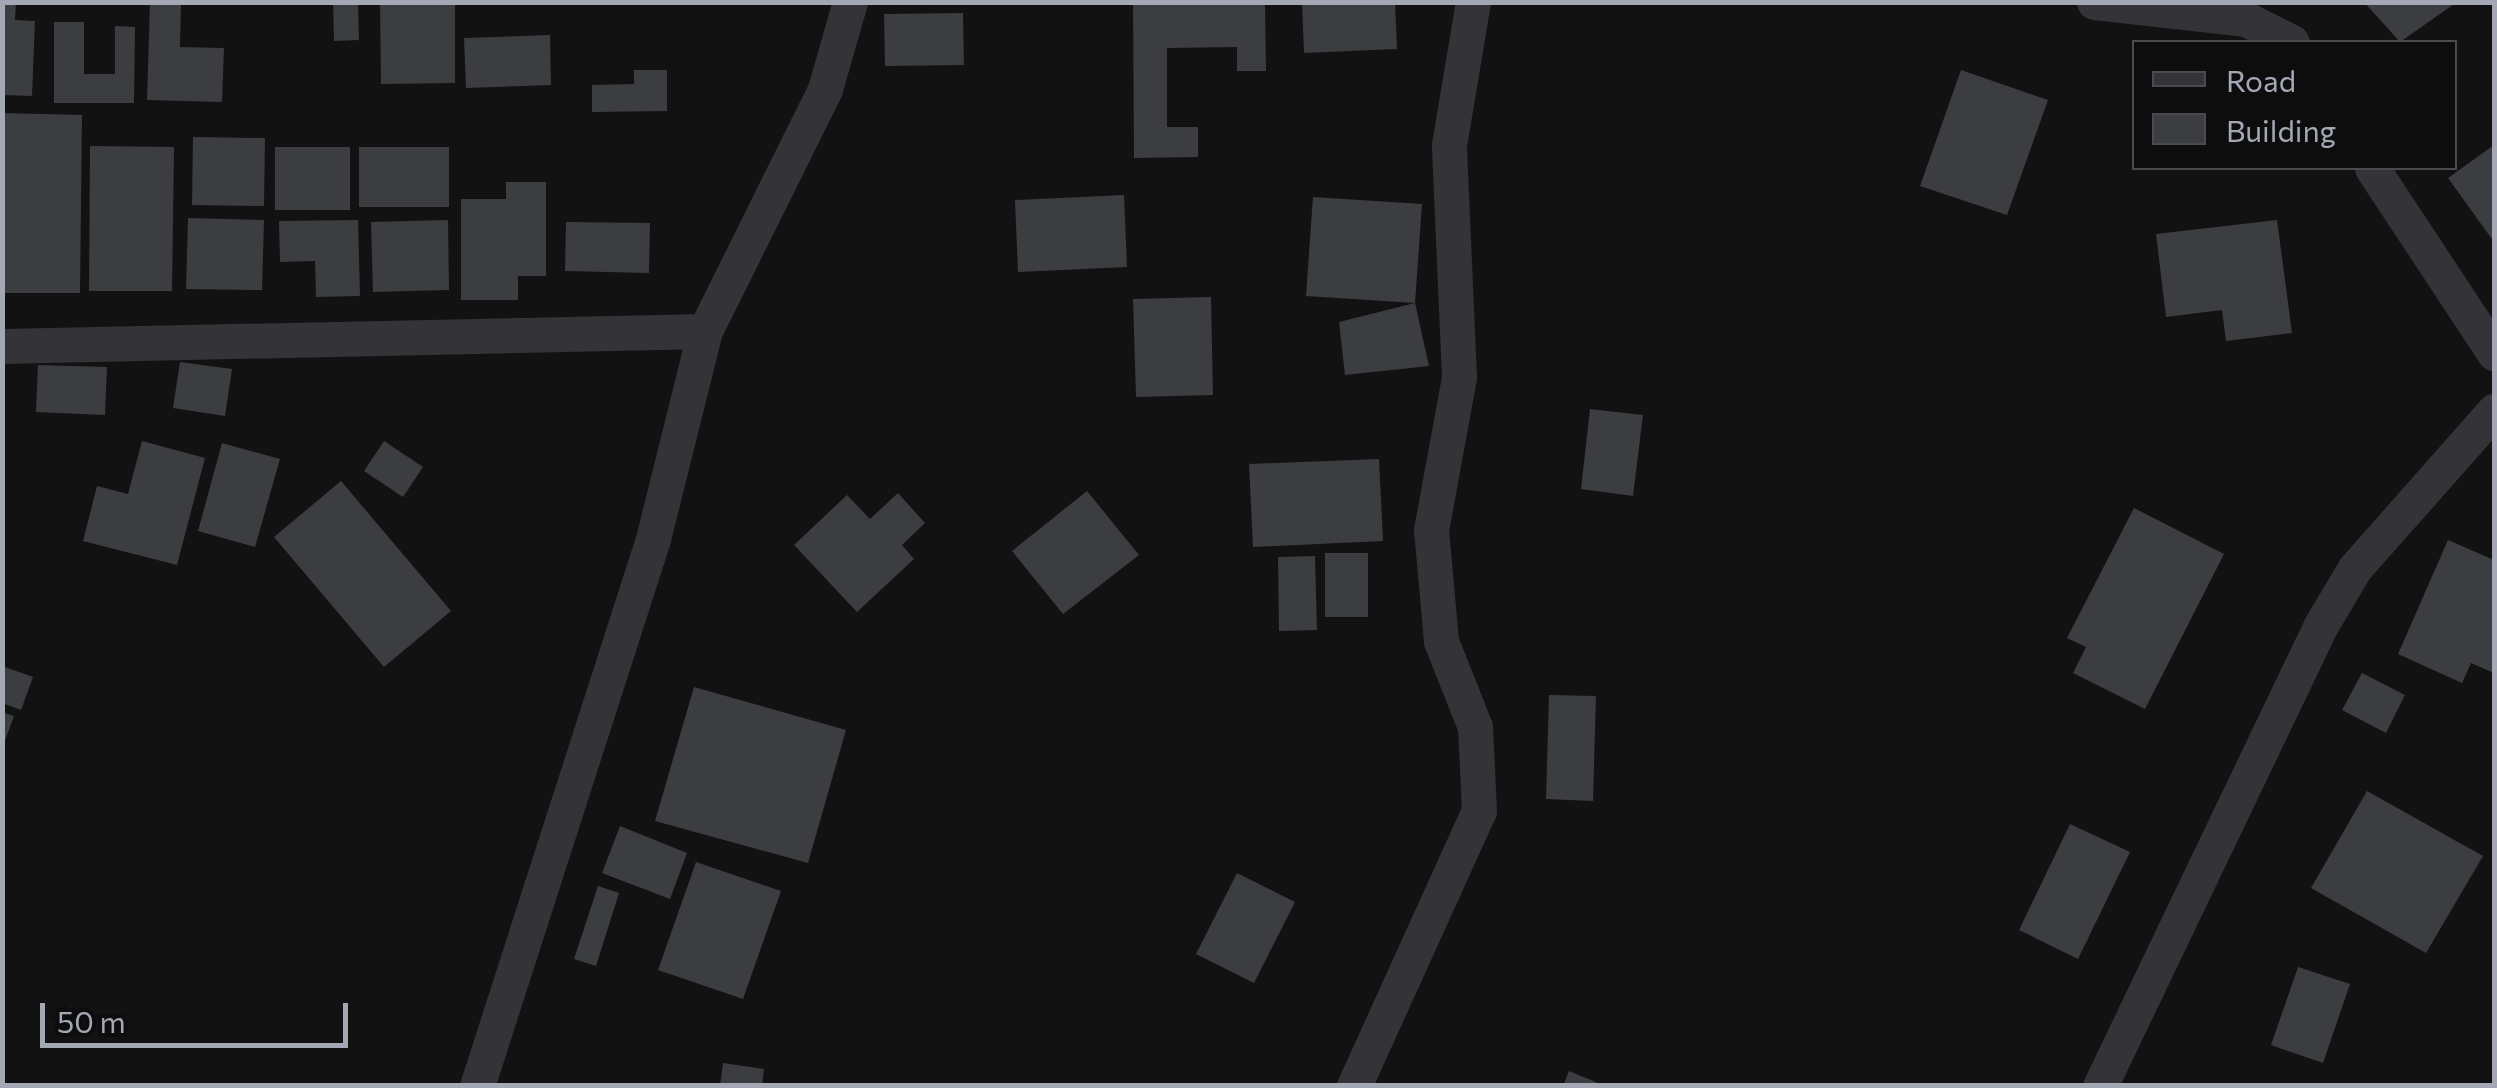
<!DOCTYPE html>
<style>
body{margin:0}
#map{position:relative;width:2497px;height:1088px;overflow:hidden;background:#121213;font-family:Commissioner,sans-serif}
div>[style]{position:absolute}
.building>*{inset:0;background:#3c3d40}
.street>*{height:35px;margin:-17.5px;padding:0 17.5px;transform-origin:17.5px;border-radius:17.5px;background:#333338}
span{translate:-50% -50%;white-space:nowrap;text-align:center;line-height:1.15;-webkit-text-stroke:9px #0d0d0e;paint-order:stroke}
.frame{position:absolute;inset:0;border:5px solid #a3a8b4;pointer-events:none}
.legend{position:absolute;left:2132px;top:40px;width:325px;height:130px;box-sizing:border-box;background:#0d0d0e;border:2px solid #494b50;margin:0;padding:12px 18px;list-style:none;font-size:30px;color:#a3a8b4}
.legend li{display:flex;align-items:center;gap:20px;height:50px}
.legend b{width:50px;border:2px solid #494b50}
.scale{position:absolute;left:40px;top:1003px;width:308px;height:45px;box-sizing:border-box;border:5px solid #a3a8b4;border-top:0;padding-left:12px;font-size:30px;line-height:35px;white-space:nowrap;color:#a3a8b4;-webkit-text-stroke:8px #0d0d0e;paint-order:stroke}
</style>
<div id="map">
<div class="building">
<div style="clip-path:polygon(2px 2px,16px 2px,15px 20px,35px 21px,32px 96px,2px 95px)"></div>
<div style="clip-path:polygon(150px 2px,181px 2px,180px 47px,224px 48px,222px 102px,147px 100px)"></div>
<div style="clip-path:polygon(333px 2px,358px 2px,359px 40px,334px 41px)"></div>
<div style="clip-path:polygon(380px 2px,455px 2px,455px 83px,381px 84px)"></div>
<div style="clip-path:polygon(1133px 2px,1265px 2px,1266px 71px,1237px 71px,1237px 47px,1167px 48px,1167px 127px,1198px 127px,1198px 157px,1134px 158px)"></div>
<div style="clip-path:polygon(1302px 2px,1395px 2px,1397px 49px,1304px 53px)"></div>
<div style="clip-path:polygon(2364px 2px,2457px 2px,2400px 42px)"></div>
<div style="clip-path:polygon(963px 13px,964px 65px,885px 66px,884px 14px)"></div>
<div style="clip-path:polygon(54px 22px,84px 22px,84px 74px,115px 74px,115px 26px,135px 27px,134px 103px,54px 103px)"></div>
<div style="clip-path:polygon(550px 35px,551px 85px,466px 88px,464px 38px)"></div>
<div style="clip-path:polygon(634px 70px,667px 70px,667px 111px,592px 112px,592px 85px,634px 84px)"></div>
<div style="clip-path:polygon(1961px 70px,2048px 100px,2007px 215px,1920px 186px)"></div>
<div style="clip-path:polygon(2px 113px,82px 115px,80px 293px,2px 293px)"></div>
<div style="clip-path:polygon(193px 137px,265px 138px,264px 206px,192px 205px)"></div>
<div style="clip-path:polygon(2494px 145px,2494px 242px,2448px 178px)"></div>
<div style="clip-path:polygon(90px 146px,174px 147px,172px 291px,89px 291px)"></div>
<div style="clip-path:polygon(275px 147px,350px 147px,350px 210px,275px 210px)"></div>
<div style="clip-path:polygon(359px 147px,449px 147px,449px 207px,359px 207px)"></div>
<div style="clip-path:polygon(506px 182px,546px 182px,546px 276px,518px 276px,518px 300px,461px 300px,461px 199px,506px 199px)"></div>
<div style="clip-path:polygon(1124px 195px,1127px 267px,1018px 272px,1015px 200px)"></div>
<div style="clip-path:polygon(1313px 197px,1422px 204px,1415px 303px,1306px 296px)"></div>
<div style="clip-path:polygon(188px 218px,264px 220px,262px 290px,186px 289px)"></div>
<div style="clip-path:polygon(358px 220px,360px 296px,316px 297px,315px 261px,280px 262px,279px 221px)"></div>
<div style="clip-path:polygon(448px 220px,449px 290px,373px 292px,371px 222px)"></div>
<div style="clip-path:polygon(2277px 220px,2292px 333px,2226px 341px,2222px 310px,2166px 317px,2156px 234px)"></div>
<div style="clip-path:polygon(566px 222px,650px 223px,649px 273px,565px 271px)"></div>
<div style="clip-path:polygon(1211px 297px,1213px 395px,1136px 397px,1133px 299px)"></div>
<div style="clip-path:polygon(1415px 303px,1429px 366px,1345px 375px,1339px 322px)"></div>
<div style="clip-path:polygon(180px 362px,232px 369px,225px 416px,173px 408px)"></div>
<div style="clip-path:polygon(38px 365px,107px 367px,105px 415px,36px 412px)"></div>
<div style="clip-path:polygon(1590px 409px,1643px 415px,1633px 496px,1581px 489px)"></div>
<div style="clip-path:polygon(142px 441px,205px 458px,177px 565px,83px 541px,97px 486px,128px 494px)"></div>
<div style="clip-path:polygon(384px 441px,423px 467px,403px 497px,364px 471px)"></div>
<div style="clip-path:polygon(222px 443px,280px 459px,255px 547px,198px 531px)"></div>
<div style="clip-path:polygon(1379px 459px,1383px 541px,1253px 547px,1249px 464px)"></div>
<div style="clip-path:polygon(341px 481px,451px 611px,384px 667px,274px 537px)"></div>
<div style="clip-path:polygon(1087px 491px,1139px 555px,1063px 614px,1012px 551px)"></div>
<div style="clip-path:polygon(898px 493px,925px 523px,902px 545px,914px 559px,857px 612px,794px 545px,847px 495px,870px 519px)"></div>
<div style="clip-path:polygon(2134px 508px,2224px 554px,2145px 709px,2073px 673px,2086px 647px,2067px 638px)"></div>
<div style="clip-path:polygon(2448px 540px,2494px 560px,2494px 673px,2471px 663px,2462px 683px,2398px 654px)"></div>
<div style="clip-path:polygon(1325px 553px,1368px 553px,1368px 617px,1325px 617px)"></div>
<div style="clip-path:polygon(1315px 556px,1317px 630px,1279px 631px,1278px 557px)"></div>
<div style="clip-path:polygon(2px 666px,33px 677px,21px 710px,2px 703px)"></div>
<div style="clip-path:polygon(2362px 673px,2405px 695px,2386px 733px,2342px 710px)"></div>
<div style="clip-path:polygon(694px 687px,846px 730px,808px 863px,655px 821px)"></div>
<div style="clip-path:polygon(1549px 695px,1596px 696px,1593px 801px,1546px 799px)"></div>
<div style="clip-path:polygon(2px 712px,14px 716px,3px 746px,2px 746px)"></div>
<div style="clip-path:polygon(2367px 791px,2483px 856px,2426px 953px,2311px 888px)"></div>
<div style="clip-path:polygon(2070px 824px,2130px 852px,2078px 959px,2019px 930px)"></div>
<div style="clip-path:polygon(620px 826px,687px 853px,670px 899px,602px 873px)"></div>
<div style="clip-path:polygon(696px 862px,781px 891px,743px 999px,658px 970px)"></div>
<div style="clip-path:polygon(1237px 873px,1295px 902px,1254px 983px,1196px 954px)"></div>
<div style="clip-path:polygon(598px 886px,619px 893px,596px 966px,574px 959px)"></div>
<div style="clip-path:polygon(2298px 967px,2350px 984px,2323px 1063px,2271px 1045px)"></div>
<div style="clip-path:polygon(723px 1063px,764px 1069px,762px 1086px,720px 1086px)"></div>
<div style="clip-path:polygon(1569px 1071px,1603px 1085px,1603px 1086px,1563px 1086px)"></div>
</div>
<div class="street">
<div style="left:2094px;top:2px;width:153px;rotate:6.4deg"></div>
<div style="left:2246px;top:19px;width:51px;rotate:26.6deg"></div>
<div style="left:2372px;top:168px;width:222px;rotate:56.6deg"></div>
<div style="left:2px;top:346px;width:703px;rotate:-1.22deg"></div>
<div style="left:477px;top:1086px;width:575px;rotate:-72.16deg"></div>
<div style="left:653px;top:539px;width:214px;rotate:-76deg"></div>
<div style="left:705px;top:331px;width:270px;rotate:-63.6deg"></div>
<div style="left:825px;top:89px;width:91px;rotate:-74deg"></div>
<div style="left:1354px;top:1086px;width:302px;rotate:-65.6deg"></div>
<div style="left:1479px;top:811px;width:84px;rotate:-92.7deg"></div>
<div style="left:1475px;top:727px;width:92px;rotate:-111.6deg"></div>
<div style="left:1441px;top:641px;width:111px;rotate:-95.1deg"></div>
<div style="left:1431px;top:530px;width:156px;rotate:-79.6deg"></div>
<div style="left:1459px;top:377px;width:232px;rotate:-92.5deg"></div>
<div style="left:1449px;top:145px;width:145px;rotate:-80.5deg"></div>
<div style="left:2100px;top:1086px;width:511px;rotate:-64.39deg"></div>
<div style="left:2321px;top:625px;width:66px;rotate:-59.2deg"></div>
<div style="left:2355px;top:568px;width:210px;rotate:-48.5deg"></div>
</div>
<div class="frame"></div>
<ul class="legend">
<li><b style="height:12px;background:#333338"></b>Road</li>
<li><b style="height:28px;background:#3c3d40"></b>Building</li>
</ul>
<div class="scale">50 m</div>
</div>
